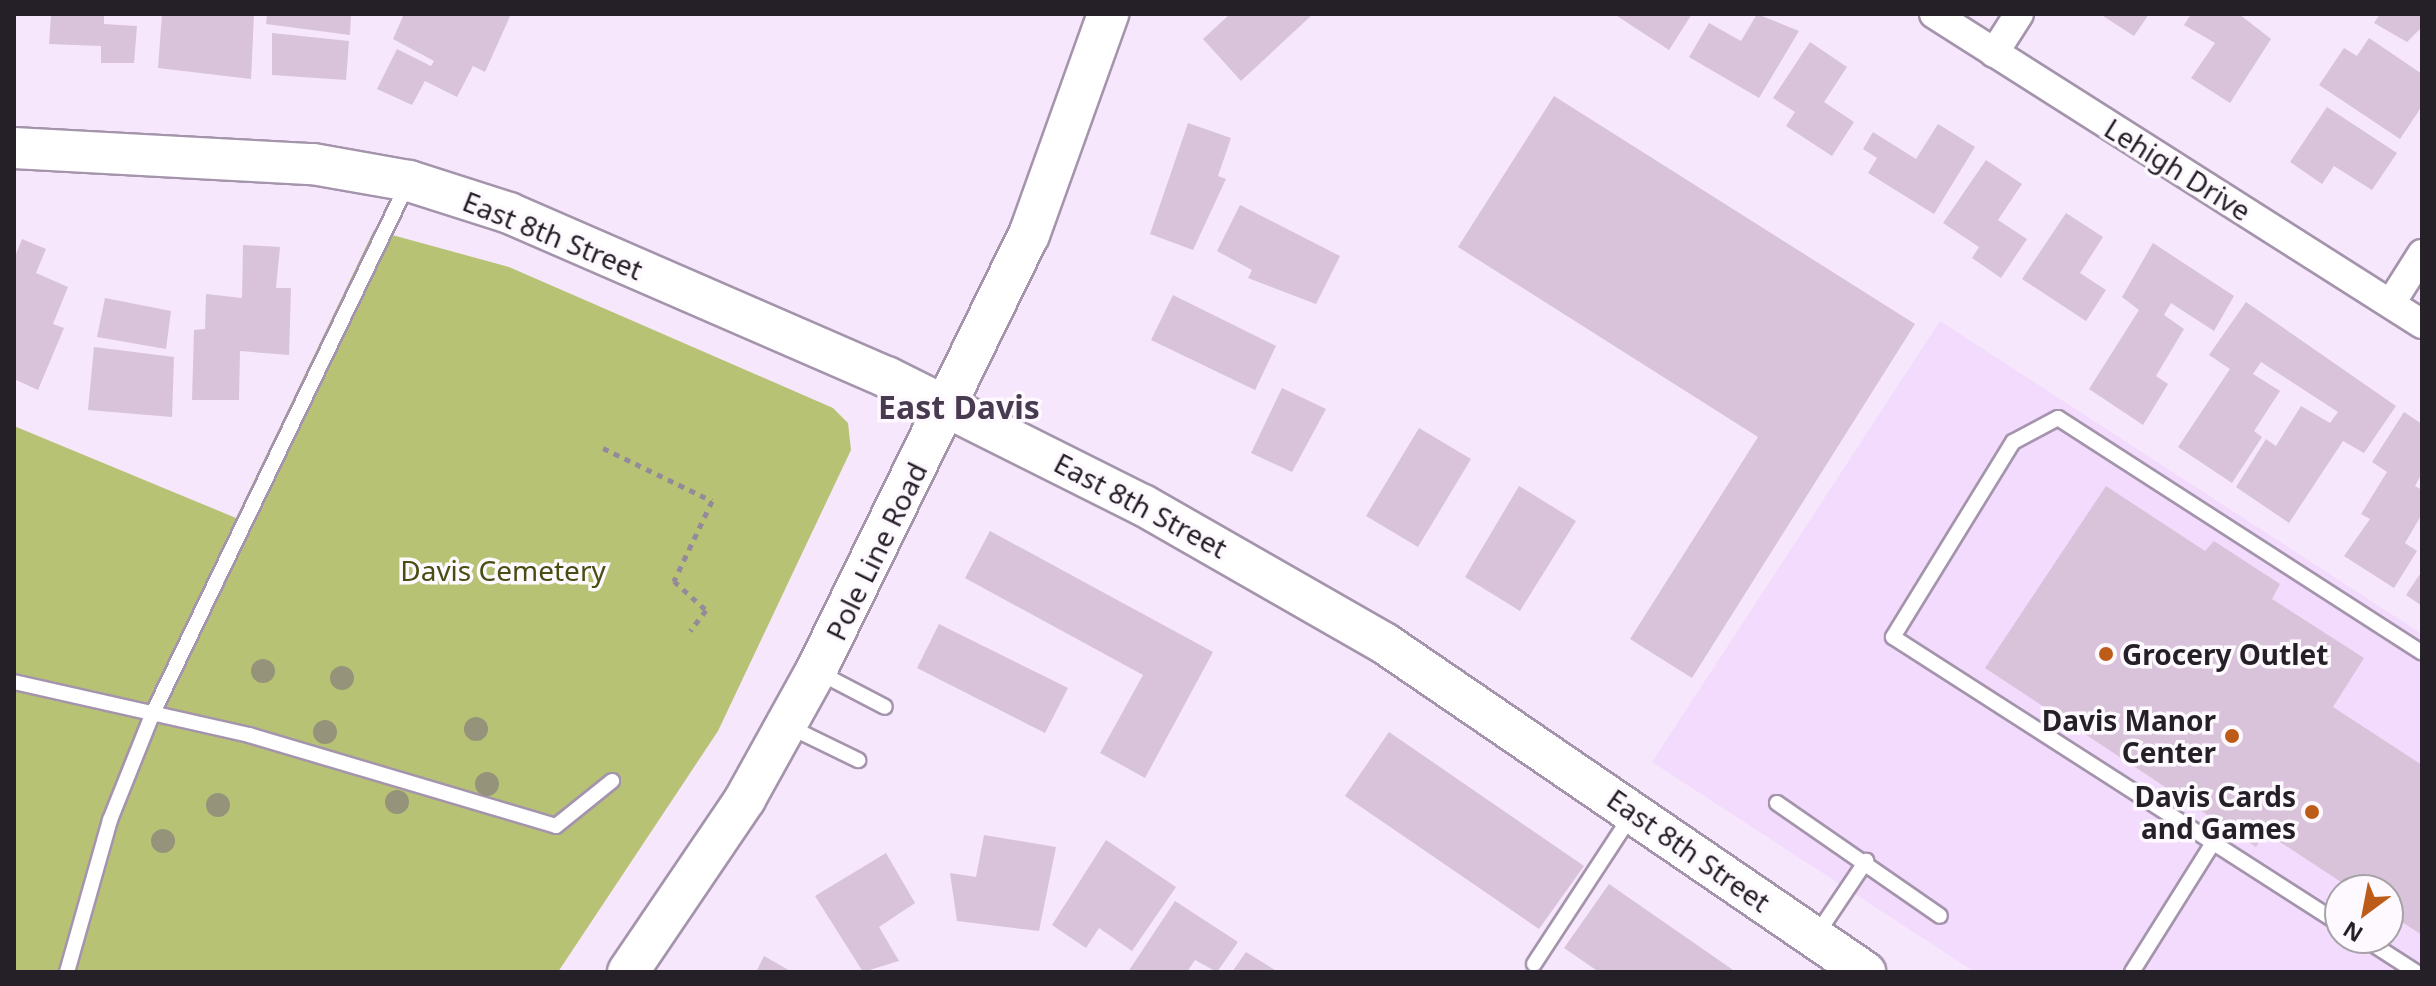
<!DOCTYPE html>
<style>
body{margin:0}
#map{position:relative;width:2436px;height:986px;overflow:hidden;background:#f6e7fc;font-family:"Noto Sans",sans-serif}
div>[style]{position:absolute}
.built>*{inset:0;background:#f2dbfc}
.green>*{inset:0;background:#b7c275}
.building>*{inset:0;background:#d9c3da}
.path>*{height:5px;margin-top:-2.5px;transform-origin:0;background:repeating-linear-gradient(90deg,#958a99 0 6px,transparent 0 12px)}
.roads{filter:drop-shadow(2px 0 #a494ac) drop-shadow(-2px 0 #a494ac) drop-shadow(0 2px #a494ac) drop-shadow(0 -2px #a494ac)}
.lane>*{height:14px;margin:-7px;padding:0 7px;transform-origin:7px;border-radius:7px;background:#fff}
.street>*{height:28px;margin:-14px;padding:0 14px;transform-origin:14px;border-radius:14px;background:#fff}
.secondary>*{height:40px;margin:-20px;padding:0 20px;transform-origin:20px;border-radius:20px;background:#fff}
.trees>*{width:24px;height:24px;margin:-12px;border-radius:50%;background:#96937b}
.dots>*{width:22px;height:22px;translate:-50% -50%;box-sizing:border-box;border:4px solid #fdf9fe;border-radius:50%}
span{translate:-50% -50%;white-space:nowrap;text-align:center;line-height:1.15;-webkit-text-stroke:7px #fdf9fe;paint-order:stroke}
.street-label{font-size:28px;color:#251f28}
.park-label{font-size:28px;color:#484e11}
.poi-label{font-size:28px;color:#251f28;font-weight:700}
.left{translate:0 -50%;text-align:left}
.right{translate:-100% -50%;text-align:right}
.quarter-label{font-size:32px;color:#483a4f;font-weight:700}
.frame{position:absolute;inset:0;border:16px solid #251f28;pointer-events:none}
.north{position:absolute;left:2324px;top:874px;width:80px;height:80px;box-sizing:border-box;background:#fdf9fe;border:2px solid #a7a2a8;border-radius:50%;rotate:212deg;font-size:22px;font-weight:700;line-height:32px;text-align:center;color:#251f28}
.north::after{content:'';display:block;margin:auto;width:28px;height:36px;background:#bc5c18;clip-path:polygon(50% 0,100% 100%,50% 72%,0 100%)}
</style>
<div id="map">
<div class="built">
<div style="clip-path:polygon(evenodd,1940px 321px,2422px 634px,2422px 972px,1975px 972px,1652px 762px,1940px 321px,2340px 890px,2388px 890px,2388px 938px,2340px 938px,2340px 890px)"></div>
</div>
<div class="green">
<div style="clip-path:polygon(374px 230px,509px 267px,833px 408px,848px 423px,851px 450px,718px 731px,558px 972px,14px 972px,14px 426px,236px 518px)"></div>
</div>
<div class="building">
<div style="clip-path:polygon(51px 14px,104px 14px,104px 24px,137px 26px,134px 63px,101px 63px,101px 46px,49px 44px)"></div>
<div style="clip-path:polygon(162px 14px,254px 14px,251px 79px,158px 68px)"></div>
<div style="clip-path:polygon(267px 14px,351px 14px,350px 35px,266px 24px)"></div>
<div style="clip-path:polygon(404px 14px,511px 14px,485px 72px,473px 66px,457px 97px,425px 81px,412px 105px,377px 89px,397px 49px,431px 66px,434px 61px,393px 39px)"></div>
<div style="clip-path:polygon(1230px 14px,1313px 14px,1241px 81px,1203px 39px)"></div>
<div style="clip-path:polygon(1614px 14px,1692px 14px,1669px 50px)"></div>
<div style="clip-path:polygon(1757px 14px,1799px 31px,1759px 98px,1689px 57px,1709px 23px,1741px 41px)"></div>
<div style="clip-path:polygon(2100px 14px,2149px 14px,2134px 36px)"></div>
<div style="clip-path:polygon(2191px 14px,2239px 14px,2271px 39px,2230px 103px,2191px 78px,2215px 43px,2184px 25px)"></div>
<div style="clip-path:polygon(2380px 14px,2422px 14px,2422px 27px,2407px 42px,2374px 23px)"></div>
<div style="clip-path:polygon(272px 33px,349px 41px,346px 80px,272px 75px)"></div>
<div style="clip-path:polygon(2369px 38px,2422px 74px,2422px 106px,2400px 139px,2319px 85px,2344px 48px,2357px 56px)"></div>
<div style="clip-path:polygon(1810px 42px,1847px 67px,1824px 102px,1854px 122px,1832px 156px,1786px 126px,1795px 112px,1773px 98px)"></div>
<div style="clip-path:polygon(1554px 96px,1915px 324px,1692px 678px,1630px 639px,1758px 437px,1458px 247px)"></div>
<div style="clip-path:polygon(2327px 107px,2397px 153px,2372px 190px,2334px 166px,2322px 184px,2290px 162px)"></div>
<div style="clip-path:polygon(1188px 123px,1231px 138px,1218px 176px,1226px 179px,1193px 250px,1150px 234px)"></div>
<div style="clip-path:polygon(1938px 124px,1975px 147px,1934px 214px,1868px 173px,1877px 158px,1863px 149px,1873px 132px,1916px 159px)"></div>
<div style="clip-path:polygon(1986px 160px,2022px 184px,1998px 220px,2027px 239px,2001px 278px,1972px 258px,1979px 247px,1943px 223px)"></div>
<div style="clip-path:polygon(1240px 205px,1340px 256px,1316px 304px,1248px 278px,1252px 270px,1217px 251px)"></div>
<div style="clip-path:polygon(2066px 213px,2103px 237px,2080px 273px,2106px 290px,2086px 321px,2022px 279px)"></div>
<div style="clip-path:polygon(22px 239px,46px 249px,36px 273px,68px 287px,53px 324px,64px 328px,38px 390px,14px 379px,14px 259px)"></div>
<div style="clip-path:polygon(2153px 243px,2234px 296px,2214px 331px,2171px 303px,2164px 315px,2184px 329px,2156px 376px,2168px 384px,2143px 425px,2089px 389px,2139px 310px,2122px 297px)"></div>
<div style="clip-path:polygon(243px 245px,280px 247px,276px 288px,291px 288px,289px 355px,240px 351px,239px 400px,192px 400px,194px 330px,205px 329px,206px 294px,242px 298px)"></div>
<div style="clip-path:polygon(1173px 295px,1276px 346px,1255px 390px,1151px 340px)"></div>
<div style="clip-path:polygon(105px 298px,171px 311px,166px 349px,97px 337px)"></div>
<div style="clip-path:polygon(2246px 302px,2396px 406px,2364px 453px,2343px 441px,2289px 523px,2236px 487px,2266px 439px,2276px 446px,2301px 406px,2330px 423px,2338px 412px,2261px 362px,2253px 374px,2280px 391px,2254px 431px,2262px 437px,2232px 483px,2178px 447px,2230px 369px,2209px 355px)"></div>
<div style="clip-path:polygon(94px 347px,174px 357px,172px 417px,88px 410px)"></div>
<div style="clip-path:polygon(1282px 388px,1326px 409px,1292px 472px,1251px 453px)"></div>
<div style="clip-path:polygon(2404px 412px,2422px 424px,2422px 473px,2415px 486px,2422px 490px,2422px 514px,2405px 543px,2417px 551px,2394px 588px,2344px 556px,2370px 519px,2361px 514px,2387px 472px,2372px 462px)"></div>
<div style="clip-path:polygon(1419px 428px,1471px 459px,1418px 547px,1366px 516px)"></div>
<div style="clip-path:polygon(1519px 486px,1576px 521px,1520px 611px,1465px 577px)"></div>
<div style="clip-path:polygon(2106px 486px,2205px 551px,2214px 541px,2280px 584px,2272px 599px,2364px 658px,2333px 707px,2422px 765px,2422px 935px,2388px 913px,2388px 890px,2353px 890px,2265px 832px,2256px 847px,1985px 668px)"></div>
<div style="clip-path:polygon(990px 531px,1213px 652px,1145px 778px,1100px 753px,1143px 675px,965px 578px)"></div>
<div style="clip-path:polygon(2422px 571px,2422px 606px,2406px 595px)"></div>
<div style="clip-path:polygon(939px 624px,1068px 688px,1045px 733px,917px 668px)"></div>
<div style="clip-path:polygon(1389px 732px,1584px 866px,1539px 929px,1345px 796px)"></div>
<div style="clip-path:polygon(984px 835px,1056px 847px,1039px 931px,957px 921px,950px 873px,976px 877px)"></div>
<div style="clip-path:polygon(1106px 840px,1176px 887px,1132px 951px,1099px 928px,1086px 948px,1052px 925px)"></div>
<div style="clip-path:polygon(886px 853px,915px 903px,879px 927px,899px 961px,863px 972px,815px 896px)"></div>
<div style="clip-path:polygon(1609px 884px,1736px 972px,1599px 972px,1564px 948px)"></div>
<div style="clip-path:polygon(1175px 901px,1238px 942px,1217px 972px,1195px 960px,1187px 972px,1128px 972px)"></div>
<div style="clip-path:polygon(1246px 952px,1278px 972px,1232px 972px)"></div>
<div style="clip-path:polygon(764px 956px,792px 972px,756px 972px)"></div>
</div>
<div class="path">
<div style="left:603px;top:448px;width:121px;rotate:25.9deg"></div>
<div style="left:712px;top:501px;width:89px;rotate:115.4deg"></div>
<div style="left:674px;top:581px;width:43px;rotate:42.2deg"></div>
<div style="left:706px;top:610px;width:26px;rotate:127deg"></div>
</div>
<div class="roads">
<div class="lane">
<div style="left:820px;top:673px;width:73px;rotate:27.6deg"></div>
<div style="left:14px;top:682px;width:241px;rotate:12.7deg"></div>
<div style="left:249px;top:735px;width:320px;rotate:16.5deg"></div>
<div style="left:556px;top:826px;width:72px;rotate:-38.8deg"></div>
<div style="left:790px;top:727px;width:76px;rotate:25.9deg"></div>
<div style="left:1777px;top:803px;width:198px;rotate:34.7deg"></div>
<div style="left:2340px;top:924px;width:531px;rotate:-147.3deg"></div>
<div style="left:1893px;top:637px;width:229px;rotate:-58.4deg"></div>
<div style="left:2013px;top:442px;width:51px;rotate:-28.1deg"></div>
<div style="left:2058px;top:418px;width:433px;rotate:32.8deg"></div>
<div style="left:1815px;top:937px;width:92px;rotate:-56.1deg"></div>
<div style="left:2363px;top:938px;width:63px;rotate:32.7deg"></div>
<div style="left:1534px;top:964px;width:179px;rotate:-56.8deg"></div>
<div style="left:67px;top:972px;width:158px;rotate:-74.2deg"></div>
<div style="left:110px;top:820px;width:113px;rotate:-68.2deg"></div>
<div style="left:152px;top:715px;width:588px;rotate:-64.31deg"></div>
<div style="left:2132px;top:972px;width:152px;rotate:-57.9deg"></div>
</div>
<div class="street">
<div style="left:1934px;top:14px;width:578px;rotate:32.43deg"></div>
<div style="left:1994px;top:53px;width:46px;rotate:-57.3deg"></div>
<div style="left:2391px;top:303px;width:58px;rotate:-57.7deg"></div>
</div>
<div class="secondary">
<div style="left:14px;top:148px;width:299px;rotate:3.1deg"></div>
<div style="left:313px;top:164px;width:97px;rotate:10deg"></div>
<div style="left:409px;top:181px;width:105px;rotate:17.7deg"></div>
<div style="left:509px;top:213px;width:412px;rotate:23.5deg"></div>
<div style="left:887px;top:377px;width:286px;rotate:26.6deg"></div>
<div style="left:1143px;top:505px;width:278px;rotate:29.8deg"></div>
<div style="left:1384px;top:643px;width:583px;rotate:34.37deg"></div>
<div style="left:628px;top:972px;width:209px;rotate:-55.9deg"></div>
<div style="left:745px;top:799px;width:146px;rotate:-61deg"></div>
<div style="left:816px;top:671px;width:485px;rotate:-64deg"></div>
<div style="left:1029px;top:235px;width:235px;rotate:-70.3deg"></div>
</div>
</div>
<div class="trees">
<div style="left:263px;top:671px"></div>
<div style="left:342px;top:678px"></div>
<div style="left:476px;top:729px"></div>
<div style="left:325px;top:732px"></div>
<div style="left:487px;top:784px"></div>
<div style="left:397px;top:802px"></div>
<div style="left:218px;top:805px"></div>
<div style="left:163px;top:841px"></div>
</div>
<div class="dots">
<div style="left:2106px;top:654px;background:#bc5c18"></div>
<div style="left:2232px;top:736px;background:#bc5c18"></div>
<div style="left:2312px;top:812px;background:#bc5c18"></div>
</div>
<div class="street-label">
<span style="left:2178px;top:169px;rotate:32deg">Lehigh Drive</span>
<span style="left:553px;top:235px;rotate:22deg">East 8th Street</span>
<span style="left:1141px;top:505px;rotate:28deg">East 8th Street</span>
<span style="left:876px;top:551px;rotate:-64deg">Pole Line Road</span>
<span style="left:1689px;top:850px;rotate:35deg">East 8th Street</span>
</div>
<div class="park-label">
<span style="left:503px;top:570px">Davis Cemetery</span>
</div>
<div class="poi-label">
<span class="left" style="left:2122px;top:654px">Grocery Outlet</span>
<span class="right" style="left:2216px;top:736px">Davis Manor<br>Center</span>
<span class="right" style="left:2296px;top:812px">Davis Cards<br>and Games</span>
</div>
<div class="quarter-label">
<span style="left:959px;top:407px">East Davis</span>
</div>
<div class="frame"></div>
<div class="north">N</div>
</div>
